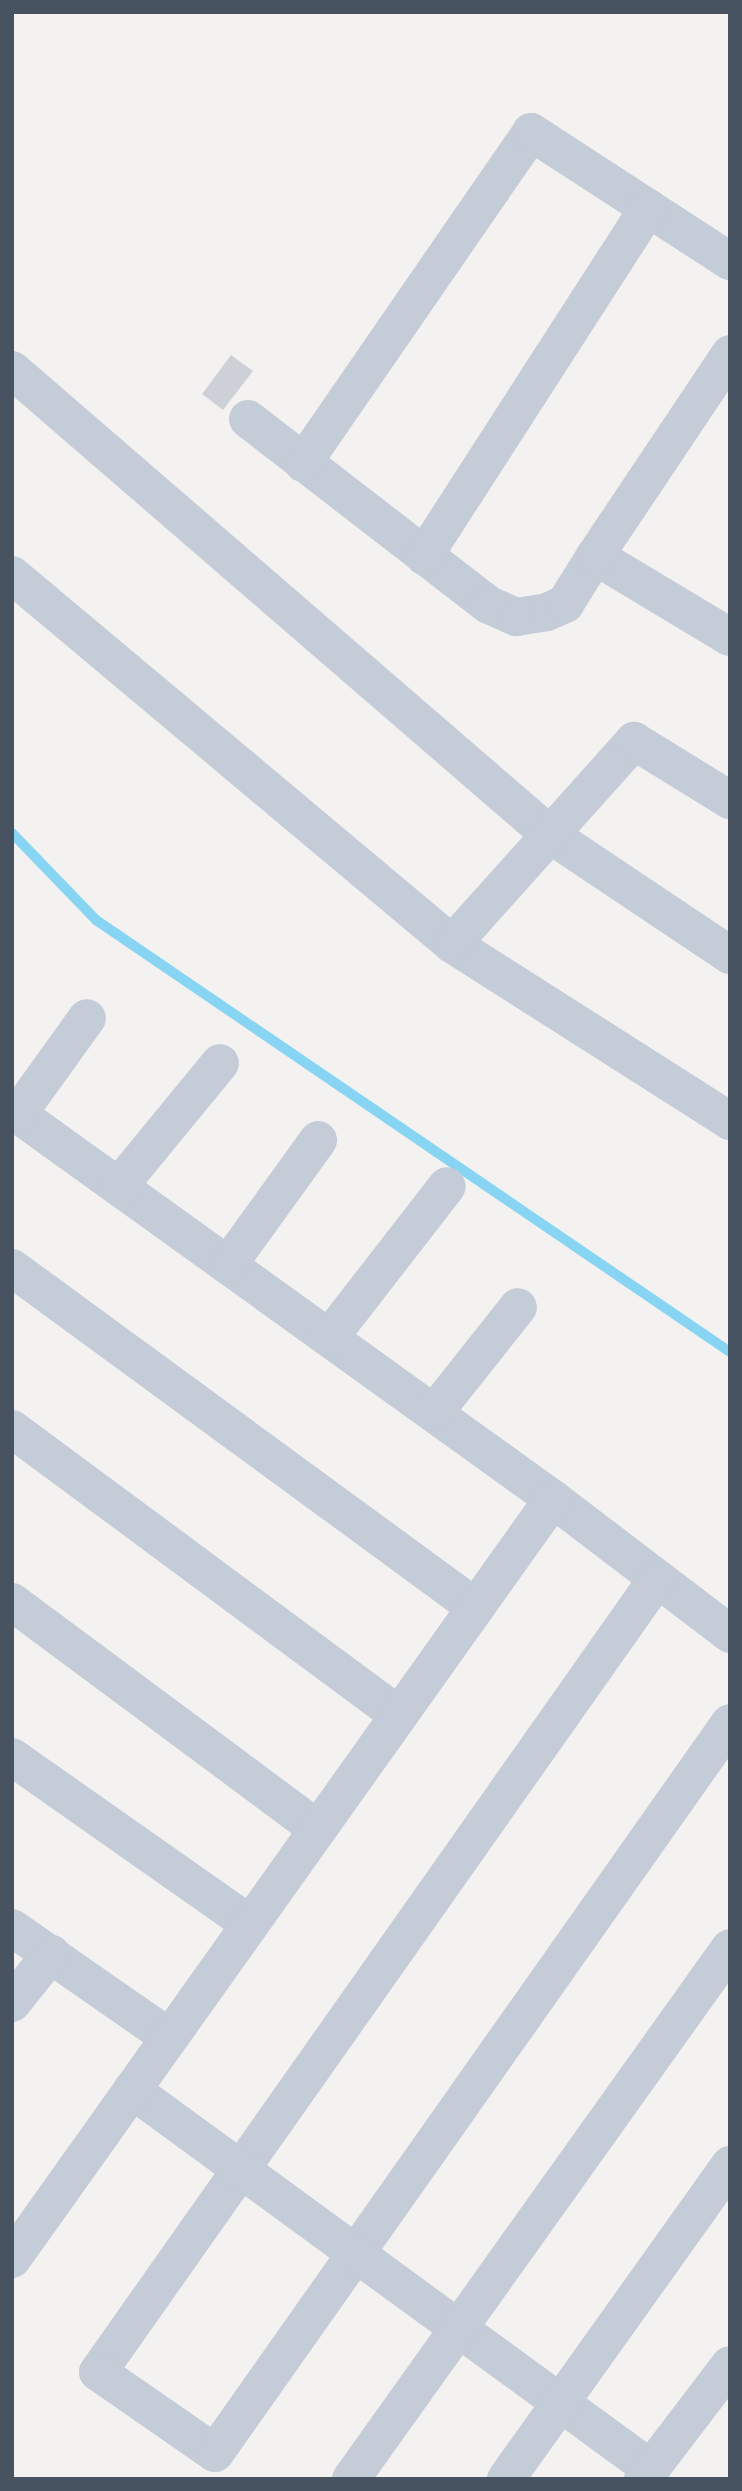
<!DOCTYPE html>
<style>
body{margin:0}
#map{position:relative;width:742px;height:2491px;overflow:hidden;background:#f4f1f1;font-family:"Asap Condensed",sans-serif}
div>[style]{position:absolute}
.stream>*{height:10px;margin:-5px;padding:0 5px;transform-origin:5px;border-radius:5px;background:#88d5f3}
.building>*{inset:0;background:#cdd0d6}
.minor>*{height:38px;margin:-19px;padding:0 19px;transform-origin:19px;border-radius:19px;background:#c4ccd7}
span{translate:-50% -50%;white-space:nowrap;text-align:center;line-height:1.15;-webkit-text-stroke:7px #fff;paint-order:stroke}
.frame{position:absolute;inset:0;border:14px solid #475360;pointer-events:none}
</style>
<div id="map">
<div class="stream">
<div style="left:12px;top:833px;width:121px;rotate:46deg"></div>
<div style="left:96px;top:920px;width:767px;rotate:34.27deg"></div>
</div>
<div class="building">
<div style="clip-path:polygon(231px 355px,253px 371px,223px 410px,202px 394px)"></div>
</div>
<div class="minor">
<div style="left:12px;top:370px;width:710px;rotate:40.83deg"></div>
<div style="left:549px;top:834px;width:218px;rotate:33.8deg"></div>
<div style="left:248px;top:419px;width:304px;rotate:37.7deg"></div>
<div style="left:489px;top:605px;width:30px;rotate:24deg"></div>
<div style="left:516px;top:617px;width:31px;rotate:-9deg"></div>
<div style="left:547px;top:612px;width:20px;rotate:-24deg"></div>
<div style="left:565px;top:604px;width:57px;rotate:-58deg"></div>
<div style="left:595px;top:556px;width:157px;rotate:31deg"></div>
<div style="left:303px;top:463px;width:402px;rotate:-55.4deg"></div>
<div style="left:531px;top:132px;width:237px;rotate:33deg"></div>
<div style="left:424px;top:556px;width:414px;rotate:-57.2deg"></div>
<div style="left:595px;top:556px;width:243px;rotate:-56.2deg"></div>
<div style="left:12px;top:575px;width:574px;rotate:39.98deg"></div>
<div style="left:452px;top:944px;width:330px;rotate:32.5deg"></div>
<div style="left:452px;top:944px;width:273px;rotate:-48.1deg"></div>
<div style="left:634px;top:741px;width:113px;rotate:31.6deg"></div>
<div style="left:12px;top:1110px;width:666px;rotate:35.72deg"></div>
<div style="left:553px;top:1499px;width:223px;rotate:37.3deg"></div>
<div style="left:18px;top:1114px;width:118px;rotate:-54.3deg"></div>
<div style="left:119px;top:1186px;width:159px;rotate:-50.6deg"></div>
<div style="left:228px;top:1265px;width:154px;rotate:-54.2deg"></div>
<div style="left:12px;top:1268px;width:574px;rotate:36.21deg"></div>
<div style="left:329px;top:1338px;width:192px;rotate:-52.2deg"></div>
<div style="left:434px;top:1413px;width:135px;rotate:-51.6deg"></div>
<div style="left:12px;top:1429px;width:481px;rotate:36.5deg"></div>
<div style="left:657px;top:1579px;width:970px;rotate:125.18deg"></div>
<div style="left:98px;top:2372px;width:142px;rotate:34.7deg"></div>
<div style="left:215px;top:2453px;width:893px;rotate:-54.8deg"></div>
<div style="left:12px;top:1602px;width:381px;rotate:36.6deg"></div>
<div style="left:12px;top:1757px;width:291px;rotate:35.1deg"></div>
<div style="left:12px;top:1928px;width:191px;rotate:34.8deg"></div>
<div style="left:12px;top:2003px;width:63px;rotate:-51.5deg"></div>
<div style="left:132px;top:2090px;width:643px;rotate:36.14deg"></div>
<div style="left:12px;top:2259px;width:933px;rotate:-54.56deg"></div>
<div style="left:351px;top:2479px;width:652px;rotate:-54.48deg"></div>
<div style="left:506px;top:2479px;width:386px;rotate:-54.5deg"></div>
<div style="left:643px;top:2479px;width:143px;rotate:-52.7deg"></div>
</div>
<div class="frame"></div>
</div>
